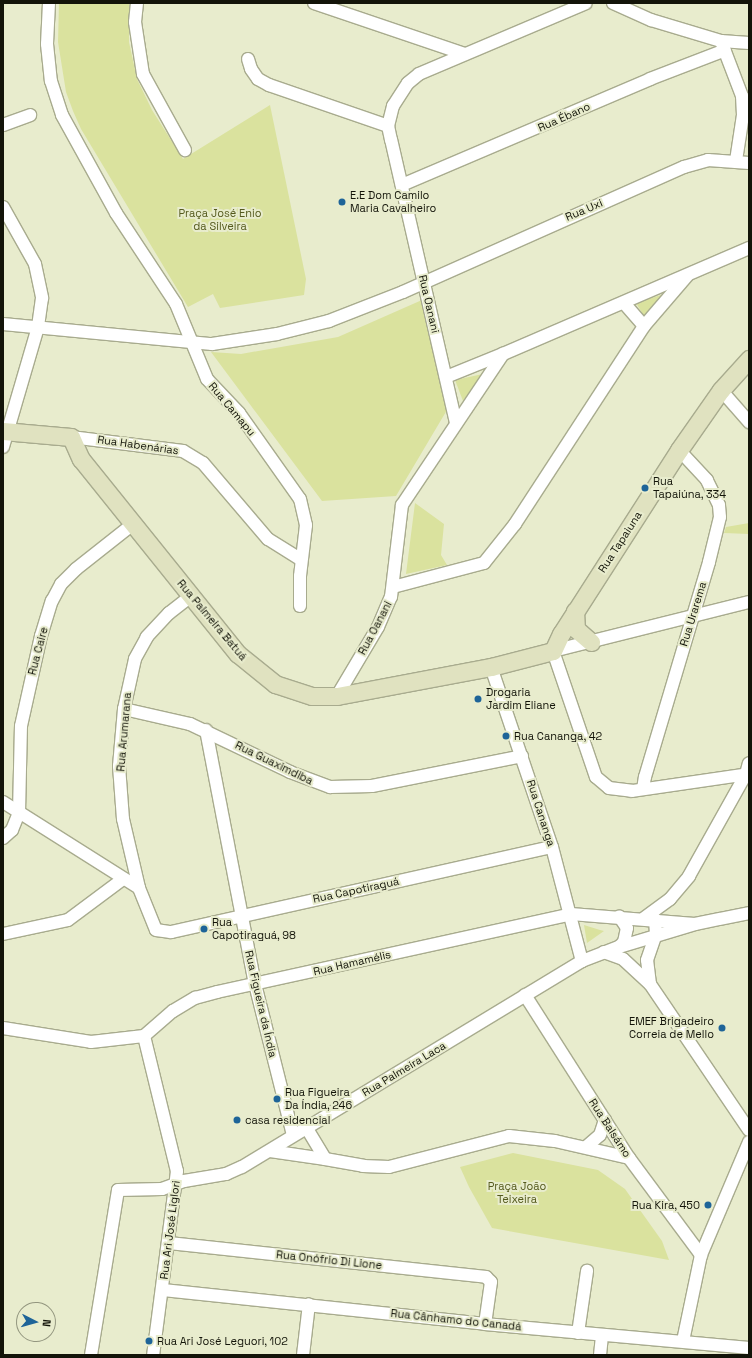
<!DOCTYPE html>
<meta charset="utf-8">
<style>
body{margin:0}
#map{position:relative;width:752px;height:1358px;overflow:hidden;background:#e8eccd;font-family:"Space Grotesk",sans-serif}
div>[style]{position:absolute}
.green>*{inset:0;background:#dae29e}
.roads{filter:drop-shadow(1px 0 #a8ab8e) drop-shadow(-1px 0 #a8ab8e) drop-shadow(0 1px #a8ab8e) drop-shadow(0 -1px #a8ab8e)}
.street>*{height:12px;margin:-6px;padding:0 6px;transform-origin:6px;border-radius:6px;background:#fff}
.secondary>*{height:17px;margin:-8.5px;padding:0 8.5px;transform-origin:8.5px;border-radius:8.5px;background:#e0e2c0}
.dots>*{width:11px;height:11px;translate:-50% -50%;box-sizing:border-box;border:2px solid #e8eccd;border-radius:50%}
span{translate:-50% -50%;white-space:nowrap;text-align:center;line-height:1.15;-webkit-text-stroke:4px #e8eccd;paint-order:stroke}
.street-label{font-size:11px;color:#131409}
.poi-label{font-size:11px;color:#131409}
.left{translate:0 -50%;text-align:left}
.right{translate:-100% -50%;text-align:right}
.park-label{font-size:11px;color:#555a1e}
.frame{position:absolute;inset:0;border:4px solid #131409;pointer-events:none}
.north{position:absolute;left:16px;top:1302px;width:40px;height:40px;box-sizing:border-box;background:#e8eccd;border:1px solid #93967f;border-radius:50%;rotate:96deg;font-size:11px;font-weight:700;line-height:16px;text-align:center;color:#131409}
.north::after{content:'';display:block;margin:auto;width:14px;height:18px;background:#1e6498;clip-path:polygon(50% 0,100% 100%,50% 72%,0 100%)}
</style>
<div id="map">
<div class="green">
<div style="clip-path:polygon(59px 3px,129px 3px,129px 42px,137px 79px,152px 110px,183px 159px,270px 105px,306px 279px,304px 295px,220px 308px,213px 294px,188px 307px,81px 129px,73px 111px,66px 92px,58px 42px)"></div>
<div style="clip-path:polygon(664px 294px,644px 316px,636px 303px)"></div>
<div style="clip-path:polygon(422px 300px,447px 410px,396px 496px,322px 501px,211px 352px,241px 354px,338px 337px)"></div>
<div style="clip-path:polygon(483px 374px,463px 401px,455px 380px)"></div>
<div style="clip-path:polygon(415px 503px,444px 524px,441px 555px,447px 565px,406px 574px)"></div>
<div style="clip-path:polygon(749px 523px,749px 534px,724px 533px,726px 527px)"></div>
<div style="clip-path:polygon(584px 925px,600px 930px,604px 931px,587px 943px)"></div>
<div style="clip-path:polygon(513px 1153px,598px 1170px,625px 1189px,662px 1241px,669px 1260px,492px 1228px,469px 1187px,460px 1167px)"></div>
</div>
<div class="roads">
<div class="street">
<div style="left:49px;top:3px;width:41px;rotate:92.8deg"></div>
<div style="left:47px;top:44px;width:37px;rotate:84deg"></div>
<div style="left:51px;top:81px;width:36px;rotate:72deg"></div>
<div style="left:62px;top:115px;width:112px;rotate:61.1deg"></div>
<div style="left:116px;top:213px;width:109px;rotate:56.6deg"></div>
<div style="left:176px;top:304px;width:81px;rotate:67.5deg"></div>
<div style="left:207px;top:379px;width:47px;rotate:46.7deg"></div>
<div style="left:239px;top:413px;width:105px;rotate:54.7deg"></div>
<div style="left:300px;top:499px;width:27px;rotate:77deg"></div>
<div style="left:306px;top:525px;width:51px;rotate:96.7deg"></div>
<div style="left:300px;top:576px;width:30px;rotate:90deg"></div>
<div style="left:137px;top:3px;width:19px;rotate:96deg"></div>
<div style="left:135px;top:22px;width:53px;rotate:81.3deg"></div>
<div style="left:143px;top:74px;width:87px;rotate:61.1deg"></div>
<div style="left:314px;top:3px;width:159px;rotate:18.7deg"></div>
<div style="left:613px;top:3px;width:42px;rotate:24.1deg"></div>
<div style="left:651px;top:20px;width:73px;rotate:16.7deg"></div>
<div style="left:721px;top:41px;width:59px;rotate:69.1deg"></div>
<div style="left:742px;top:96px;width:19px;rotate:87deg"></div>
<div style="left:743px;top:115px;width:47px;rotate:98.7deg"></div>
<div style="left:721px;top:41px;width:28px;rotate:4deg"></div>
<div style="left:248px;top:59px;width:10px;rotate:73deg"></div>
<div style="left:251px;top:69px;width:12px;rotate:55deg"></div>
<div style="left:258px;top:79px;width:13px;rotate:29deg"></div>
<div style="left:269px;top:85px;width:126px;rotate:19deg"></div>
<div style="left:3px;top:125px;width:29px;rotate:-20deg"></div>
<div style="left:402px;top:185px;width:270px;rotate:-23.1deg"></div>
<div style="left:650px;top:79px;width:80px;rotate:-21.1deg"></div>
<div style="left:3px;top:207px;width:65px;rotate:60.7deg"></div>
<div style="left:35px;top:264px;width:35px;rotate:78deg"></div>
<div style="left:42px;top:298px;width:29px;rotate:98deg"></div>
<div style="left:38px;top:327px;width:125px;rotate:106.3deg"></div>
<div style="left:624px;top:303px;width:30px;rotate:49deg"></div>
<div style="left:3px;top:324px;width:210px;rotate:5.5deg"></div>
<div style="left:212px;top:344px;width:66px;rotate:-8.7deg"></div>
<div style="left:277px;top:334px;width:54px;rotate:-14deg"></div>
<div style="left:329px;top:321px;width:79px;rotate:-21.4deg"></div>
<div style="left:403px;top:292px;width:308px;rotate:-24deg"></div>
<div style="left:684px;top:167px;width:25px;rotate:-16deg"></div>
<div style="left:708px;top:160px;width:41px;rotate:4.2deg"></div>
<div style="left:446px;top:377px;width:61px;rotate:-22deg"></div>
<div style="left:721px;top:390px;width:43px;rotate:48.8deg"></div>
<div style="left:456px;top:423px;width:290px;rotate:-102.9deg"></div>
<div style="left:391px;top:140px;width:14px;rotate:-102deg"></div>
<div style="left:388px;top:126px;width:21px;rotate:-76deg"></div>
<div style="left:393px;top:106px;width:27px;rotate:-57deg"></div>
<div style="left:408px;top:83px;width:14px;rotate:-39deg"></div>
<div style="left:419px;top:74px;width:181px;rotate:-23deg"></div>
<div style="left:71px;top:437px;width:113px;rotate:7.1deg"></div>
<div style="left:183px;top:451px;width:23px;rotate:31deg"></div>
<div style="left:203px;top:463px;width:100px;rotate:49.5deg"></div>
<div style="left:268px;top:539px;width:39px;rotate:32deg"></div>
<div style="left:393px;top:587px;width:94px;rotate:-14.8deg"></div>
<div style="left:484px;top:563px;width:50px;rotate:-51.5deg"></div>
<div style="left:515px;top:524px;width:236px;rotate:-56.9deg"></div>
<div style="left:644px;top:326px;width:66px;rotate:-49.3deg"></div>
<div style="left:191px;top:596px;width:28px;rotate:142deg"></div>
<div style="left:169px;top:613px;width:33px;rotate:133deg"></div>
<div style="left:147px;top:637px;width:25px;rotate:119deg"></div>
<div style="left:135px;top:659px;width:51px;rotate:102.4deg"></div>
<div style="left:124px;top:709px;width:57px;rotate:95deg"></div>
<div style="left:119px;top:766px;width:53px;rotate:85.7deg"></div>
<div style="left:123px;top:819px;width:71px;rotate:76.9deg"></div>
<div style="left:139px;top:888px;width:45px;rotate:68deg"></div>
<div style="left:156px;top:930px;width:15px;rotate:8deg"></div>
<div style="left:171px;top:932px;width:390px;rotate:-12.6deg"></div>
<div style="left:749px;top:602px;width:202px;rotate:166deg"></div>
<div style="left:553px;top:651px;width:133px;rotate:71.2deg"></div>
<div style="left:596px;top:777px;width:17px;rotate:40deg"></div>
<div style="left:609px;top:788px;width:23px;rotate:7deg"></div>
<div style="left:632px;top:791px;width:118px;rotate:-8.3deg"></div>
<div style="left:491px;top:667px;width:190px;rotate:71.3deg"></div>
<div style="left:552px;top:847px;width:118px;rotate:75.3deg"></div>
<div style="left:337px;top:696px;width:80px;rotate:-59.3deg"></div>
<div style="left:378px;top:627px;width:33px;rotate:-67deg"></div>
<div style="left:391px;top:597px;width:93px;rotate:-83.2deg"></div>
<div style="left:402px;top:505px;width:182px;rotate:-56.2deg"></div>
<div style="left:503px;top:354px;width:268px;rotate:-23.3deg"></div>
<div style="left:124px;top:709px;width:68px;rotate:12.8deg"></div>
<div style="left:190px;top:724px;width:111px;rotate:25.6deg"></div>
<div style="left:290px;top:772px;width:43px;rotate:20.6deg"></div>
<div style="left:330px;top:787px;width:42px;rotate:-1.4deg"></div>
<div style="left:372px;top:786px;width:153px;rotate:-11.3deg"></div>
<div style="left:206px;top:730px;width:259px;rotate:79.1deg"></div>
<div style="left:255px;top:984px;width:156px;rotate:75.9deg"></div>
<div style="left:643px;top:789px;width:12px;rotate:-81deg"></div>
<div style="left:645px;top:777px;width:224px;rotate:-73.4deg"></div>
<div style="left:709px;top:562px;width:46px;rotate:-76.3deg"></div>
<div style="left:720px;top:517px;width:12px;rotate:-95deg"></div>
<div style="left:719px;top:505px;width:28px;rotate:-116deg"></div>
<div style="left:707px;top:480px;width:41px;rotate:-133deg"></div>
<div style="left:3px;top:802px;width:161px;rotate:32.3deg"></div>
<div style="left:3px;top:838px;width:12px;rotate:-42deg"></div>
<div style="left:12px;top:830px;width:18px;rotate:-68deg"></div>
<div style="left:19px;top:813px;width:87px;rotate:-88.7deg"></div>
<div style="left:21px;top:726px;width:92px;rotate:-77.5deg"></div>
<div style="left:41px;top:636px;width:37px;rotate:-73deg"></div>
<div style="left:52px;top:601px;width:19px;rotate:-62deg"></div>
<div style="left:61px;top:584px;width:21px;rotate:-45deg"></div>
<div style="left:76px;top:569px;width:73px;rotate:-38.3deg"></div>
<div style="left:644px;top:918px;width:32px;rotate:-36deg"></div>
<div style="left:670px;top:899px;width:30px;rotate:-50deg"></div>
<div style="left:689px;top:876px;width:117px;rotate:-60.8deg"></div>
<div style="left:746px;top:774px;width:11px;rotate:-75deg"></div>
<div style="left:3px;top:934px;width:66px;rotate:-12.2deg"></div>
<div style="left:68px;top:920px;width:69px;rotate:-36.7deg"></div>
<div style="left:619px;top:947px;width:7px;rotate:-45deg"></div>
<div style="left:624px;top:942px;width:14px;rotate:-78deg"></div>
<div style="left:627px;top:928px;width:14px;rotate:-124deg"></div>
<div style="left:604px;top:952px;width:20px;rotate:20deg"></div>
<div style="left:623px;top:959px;width:37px;rotate:43deg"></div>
<div style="left:650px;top:984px;width:176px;rotate:55.9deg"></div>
<div style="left:650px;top:984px;width:24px;rotate:-97deg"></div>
<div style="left:647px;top:960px;width:28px;rotate:-71deg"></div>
<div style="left:656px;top:934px;width:15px;rotate:-94deg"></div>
<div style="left:525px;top:995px;width:193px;rotate:57.5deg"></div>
<div style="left:629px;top:1158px;width:121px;rotate:53.4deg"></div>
<div style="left:3px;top:1028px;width:89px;rotate:9deg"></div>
<div style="left:91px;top:1042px;width:53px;rotate:-6.5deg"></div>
<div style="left:144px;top:1036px;width:38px;rotate:-41deg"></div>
<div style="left:173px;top:1011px;width:26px;rotate:-31deg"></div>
<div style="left:195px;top:998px;width:23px;rotate:-15deg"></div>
<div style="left:217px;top:992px;width:362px;rotate:-12.4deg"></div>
<div style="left:571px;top:914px;width:124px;rotate:4.6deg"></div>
<div style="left:695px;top:924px;width:55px;rotate:-11.5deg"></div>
<div style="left:144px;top:1036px;width:139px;rotate:76.3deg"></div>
<div style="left:177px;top:1171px;width:186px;rotate:97.4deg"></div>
<div style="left:306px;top:1127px;width:37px;rotate:59deg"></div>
<div style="left:325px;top:1159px;width:39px;rotate:10deg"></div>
<div style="left:363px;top:1166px;width:26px;rotate:2deg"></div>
<div style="left:389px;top:1167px;width:124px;rotate:-14.5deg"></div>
<div style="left:509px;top:1136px;width:46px;rotate:6.2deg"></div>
<div style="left:555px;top:1141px;width:76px;rotate:12.9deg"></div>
<div style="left:586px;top:1147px;width:18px;rotate:-41deg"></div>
<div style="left:600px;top:1135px;width:16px;rotate:-72deg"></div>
<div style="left:270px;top:1151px;width:56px;rotate:8.3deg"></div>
<div style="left:169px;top:1243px;width:319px;rotate:6.1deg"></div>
<div style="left:486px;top:1277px;width:7px;rotate:45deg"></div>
<div style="left:491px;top:1282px;width:42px;rotate:98.1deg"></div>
<div style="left:163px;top:1290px;width:324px;rotate:6deg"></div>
<div style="left:485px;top:1324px;width:265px;rotate:5.2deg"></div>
<div style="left:578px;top:1333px;width:63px;rotate:-81.7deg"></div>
<div style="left:683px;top:1341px;width:88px;rotate:-78.2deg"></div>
<div style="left:701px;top:1255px;width:123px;rotate:-67deg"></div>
<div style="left:91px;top:1355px;width:167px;rotate:-80.7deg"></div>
<div style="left:118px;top:1190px;width:44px;rotate:-1.3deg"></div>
<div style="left:162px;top:1189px;width:23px;rotate:-20deg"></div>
<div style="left:184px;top:1181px;width:43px;rotate:-9.5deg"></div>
<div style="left:226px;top:1174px;width:17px;rotate:-24deg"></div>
<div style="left:242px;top:1167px;width:398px;rotate:-31.2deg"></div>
<div style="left:582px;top:961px;width:40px;rotate:-21deg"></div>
<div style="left:619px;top:947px;width:79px;rotate:-16.8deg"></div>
<div style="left:303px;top:1355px;width:51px;rotate:-83.3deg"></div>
<div style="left:600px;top:1355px;width:20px;rotate:-84deg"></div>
</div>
<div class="secondary">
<div style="left:3px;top:431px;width:68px;rotate:5deg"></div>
<div style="left:71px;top:437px;width:24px;rotate:66deg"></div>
<div style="left:81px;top:459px;width:250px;rotate:51.2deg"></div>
<div style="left:238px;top:654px;width:48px;rotate:39deg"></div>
<div style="left:275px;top:684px;width:39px;rotate:18deg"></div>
<div style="left:312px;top:696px;width:25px"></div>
<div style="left:337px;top:696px;width:157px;rotate:-10.7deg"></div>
<div style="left:491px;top:667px;width:64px;rotate:-14.5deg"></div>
<div style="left:553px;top:651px;width:19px;rotate:-65deg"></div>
<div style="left:561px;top:634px;width:219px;rotate:-57.3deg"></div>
<div style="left:679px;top:450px;width:73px;rotate:-55deg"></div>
<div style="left:721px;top:390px;width:42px;rotate:-47.9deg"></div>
<div style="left:575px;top:611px;width:18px;rotate:87deg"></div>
<div style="left:576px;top:629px;width:20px;rotate:41deg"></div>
</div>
</div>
<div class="dots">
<div style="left:342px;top:202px;background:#1e6498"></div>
<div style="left:645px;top:488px;background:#1e6498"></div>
<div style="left:478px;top:699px;background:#1e6498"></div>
<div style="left:506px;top:736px;background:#1e6498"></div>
<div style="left:204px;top:929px;background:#1e6498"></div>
<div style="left:722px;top:1028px;background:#1e6498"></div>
<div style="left:277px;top:1099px;background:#1e6498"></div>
<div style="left:237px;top:1120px;background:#1e6498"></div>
<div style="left:708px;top:1205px;background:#1e6498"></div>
<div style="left:149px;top:1341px;background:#1e6498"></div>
</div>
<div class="street-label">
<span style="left:564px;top:117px;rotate:-24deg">Rua Ébano</span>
<span style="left:584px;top:210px;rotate:-23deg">Rua Uxi</span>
<span style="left:429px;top:304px;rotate:77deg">Rua Oanani</span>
<span style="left:232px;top:409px;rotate:50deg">Rua Camapu</span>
<span style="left:138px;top:445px;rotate:8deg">Rua Habenárias</span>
<span style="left:620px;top:542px;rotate:-57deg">Rua Tapaiuna</span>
<span style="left:693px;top:614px;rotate:-73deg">Rua Urarema</span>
<span style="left:212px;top:620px;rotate:50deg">Rua Palmeira Batuá</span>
<span style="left:375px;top:628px;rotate:-62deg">Rua Oanani</span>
<span style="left:38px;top:651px;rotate:-75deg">Rua Caire</span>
<span style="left:124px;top:732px;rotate:-85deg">Rua Arumarana</span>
<span style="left:274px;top:763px;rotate:26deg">Rua Guaximdiba</span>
<span style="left:541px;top:813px;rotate:72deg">Rua Cananga</span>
<span style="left:356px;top:890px;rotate:-12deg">Rua Capotiraguá</span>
<span style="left:352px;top:963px;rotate:-13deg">Rua Hamamélis</span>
<span style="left:261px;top:1004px;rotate:77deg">Rua Figueira da Índia</span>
<span style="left:404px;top:1069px;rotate:-31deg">Rua Palmeira Laca</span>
<span style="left:610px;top:1128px;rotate:57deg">Rua Balsámo</span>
<span style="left:170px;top:1230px;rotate:-83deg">Rua Ari José Liglori</span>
<span style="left:329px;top:1260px;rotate:6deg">Rua Onófrio Di Lione</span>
<span style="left:456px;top:1320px;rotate:6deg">Rua Cânhamo do Canadá</span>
</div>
<div class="poi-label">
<span class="left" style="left:350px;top:202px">E.E Dom Camilo<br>Maria Cavalheiro</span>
<span class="left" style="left:653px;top:488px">Rua<br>Tapaiúna, 334</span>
<span class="left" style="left:486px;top:699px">Drogaria<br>Jardim Eliane</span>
<span class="left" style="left:514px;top:736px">Rua Cananga, 42</span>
<span class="left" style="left:212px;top:929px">Rua<br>Capotiraguá, 98</span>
<span class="right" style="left:714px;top:1028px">EMEF Brigadeiro<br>Correia de Mello</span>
<span class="left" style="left:285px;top:1099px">Rua Figueira<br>Da Índia, 246</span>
<span class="left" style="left:245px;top:1120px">casa residencial</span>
<span class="right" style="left:700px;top:1205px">Rua Kira, 450</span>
<span class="left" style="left:157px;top:1341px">Rua Ari José Leguori, 102</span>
</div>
<div class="park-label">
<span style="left:220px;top:220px">Praça José Enio<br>da Silveira</span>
<span style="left:517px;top:1193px">Praça João<br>Teixeira</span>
</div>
<div class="frame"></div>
<div class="north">N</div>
</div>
